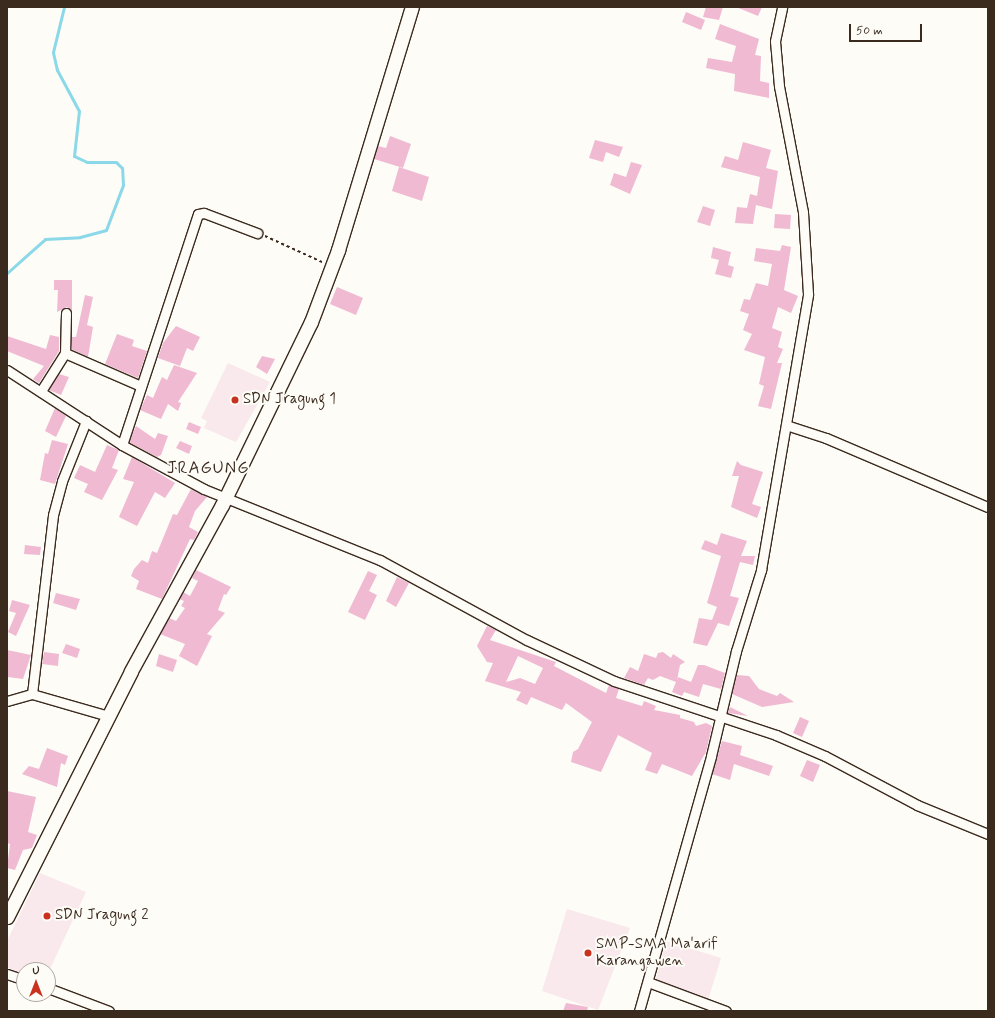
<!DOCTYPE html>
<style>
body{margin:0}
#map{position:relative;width:995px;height:1018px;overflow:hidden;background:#fdfcf7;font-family:Mynerve,sans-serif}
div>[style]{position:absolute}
.built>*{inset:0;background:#f9e8ec}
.stream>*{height:3px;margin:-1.5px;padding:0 1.5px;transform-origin:1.5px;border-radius:1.5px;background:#8ad8e8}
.building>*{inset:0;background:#f0bad2}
.path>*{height:1.5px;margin-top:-0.75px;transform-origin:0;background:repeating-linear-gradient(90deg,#3b2a1e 0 3px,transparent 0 6px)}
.roads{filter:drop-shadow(1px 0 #3b2a1e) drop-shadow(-1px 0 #3b2a1e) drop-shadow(0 1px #3b2a1e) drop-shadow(0 -1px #3b2a1e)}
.minor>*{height:9px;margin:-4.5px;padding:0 4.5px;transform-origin:4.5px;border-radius:4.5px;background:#fdfcf7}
.secondary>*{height:13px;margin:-6.5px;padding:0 6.5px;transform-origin:6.5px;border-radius:6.5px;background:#fdfcf7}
.dots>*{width:11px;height:11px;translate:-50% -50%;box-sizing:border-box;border:2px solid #fdfcf7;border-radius:50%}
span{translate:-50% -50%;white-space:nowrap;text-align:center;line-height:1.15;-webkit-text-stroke:4px #fdfcf7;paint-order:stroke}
.poi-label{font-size:15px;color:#3b2a1e}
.left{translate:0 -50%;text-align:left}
.quarter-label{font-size:17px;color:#3b2a1e;letter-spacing:1px}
.frame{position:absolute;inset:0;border:8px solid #3b2a1e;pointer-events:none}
.north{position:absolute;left:16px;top:962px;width:40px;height:40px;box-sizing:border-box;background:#fdfcf7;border:1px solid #afa8a0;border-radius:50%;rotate:0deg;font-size:11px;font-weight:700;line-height:16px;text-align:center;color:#3b2a1e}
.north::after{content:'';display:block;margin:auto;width:14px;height:18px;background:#c8321e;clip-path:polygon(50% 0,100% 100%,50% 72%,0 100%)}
.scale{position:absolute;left:849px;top:24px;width:73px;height:18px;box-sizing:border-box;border:2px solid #3b2a1e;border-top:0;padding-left:5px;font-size:12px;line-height:14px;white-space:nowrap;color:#3b2a1e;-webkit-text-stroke:3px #fdfcf7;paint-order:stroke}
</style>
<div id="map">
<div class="built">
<div style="clip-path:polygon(228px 363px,270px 382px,236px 442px,204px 428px,207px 421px,201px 418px)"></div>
<div style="clip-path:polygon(40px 873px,86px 892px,48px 973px,48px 970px,24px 970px,24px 975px,7px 967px,7px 941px)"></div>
<div style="clip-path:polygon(567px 909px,630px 928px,598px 1010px,542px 991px)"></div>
<div style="clip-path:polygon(666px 941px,721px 958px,708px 1000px,656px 979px)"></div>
</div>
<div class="stream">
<div style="left:7px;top:273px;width:51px;rotate:-41.8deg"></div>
<div style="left:45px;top:239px;width:35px;rotate:-3deg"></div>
<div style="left:80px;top:237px;width:27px;rotate:-15deg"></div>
<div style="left:106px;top:230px;width:48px;rotate:-69.3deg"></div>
<div style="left:123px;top:185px;width:17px;rotate:-93deg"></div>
<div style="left:122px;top:168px;width:8px;rotate:-135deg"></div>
<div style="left:116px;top:162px;width:29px;rotate:180deg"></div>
<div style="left:87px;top:162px;width:14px;rotate:-155deg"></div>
<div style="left:74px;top:156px;width:45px;rotate:-83.7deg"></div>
<div style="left:79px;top:111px;width:47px;rotate:-118.2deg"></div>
<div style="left:57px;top:70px;width:18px;rotate:-103deg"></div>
<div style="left:53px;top:52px;width:46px;rotate:-76.3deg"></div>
</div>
<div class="building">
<div style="clip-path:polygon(706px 7px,723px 7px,719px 20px,703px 17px)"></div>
<div style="clip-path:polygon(736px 7px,762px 7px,758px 16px)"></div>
<div style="clip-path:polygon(686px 12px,705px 20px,701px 30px,682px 22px)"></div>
<div style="clip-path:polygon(720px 24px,759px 39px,755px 55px,761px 56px,760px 81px,769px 83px,769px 98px,734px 91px,735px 74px,706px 68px,708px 58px,732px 62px,736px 46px,715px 39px)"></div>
<div style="clip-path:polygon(390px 136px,411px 144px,403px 168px,374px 159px,378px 146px,386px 148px)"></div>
<div style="clip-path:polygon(595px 140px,623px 147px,619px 157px,606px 152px,603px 162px,589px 158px)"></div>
<div style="clip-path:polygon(743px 142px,771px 150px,766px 168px,778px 171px,772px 209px,756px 205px,753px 224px,735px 223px,737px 207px,747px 208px,750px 194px,757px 196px,760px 177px,721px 167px,725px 156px,738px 160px)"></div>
<div style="clip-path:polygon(631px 162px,642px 165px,630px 194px,610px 185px,614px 173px,626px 177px)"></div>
<div style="clip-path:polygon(399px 167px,429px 177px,422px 201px,392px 191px)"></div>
<div style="clip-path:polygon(703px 206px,715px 210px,710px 226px,697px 222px)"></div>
<div style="clip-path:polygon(775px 214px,791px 215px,790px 229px,774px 228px)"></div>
<div style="clip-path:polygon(782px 245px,791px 247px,784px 290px,798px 296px,791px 313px,778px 307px,772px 328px,782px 332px,778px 347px,783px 349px,777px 363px,782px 363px,771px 409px,758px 406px,764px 386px,759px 384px,765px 357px,744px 350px,752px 334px,743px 330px,749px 314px,740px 311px,744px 299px,750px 300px,756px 283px,768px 286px,772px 264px,754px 261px,756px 248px,780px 251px)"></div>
<div style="clip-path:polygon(713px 247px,731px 252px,728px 265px,734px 267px,731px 278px,715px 274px,719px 260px,711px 258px)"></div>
<div style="clip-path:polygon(54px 280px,72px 280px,72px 312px,67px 307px,57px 312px,58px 290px,54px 290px)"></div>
<div style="clip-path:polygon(337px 287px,363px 298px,356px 315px,330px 304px)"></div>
<div style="clip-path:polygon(85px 295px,93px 297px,87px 325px,93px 327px,88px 357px,71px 349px,71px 337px,76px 337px)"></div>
<div style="clip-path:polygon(176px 326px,200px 337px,193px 351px,187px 348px,180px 366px,158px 358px,163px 343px)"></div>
<div style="clip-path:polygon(117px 334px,134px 340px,132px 346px,147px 351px,138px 378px,105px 364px)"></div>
<div style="clip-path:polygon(50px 335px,59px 337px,59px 351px,39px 383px,33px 379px,44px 366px,7px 351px,7px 336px,46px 349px)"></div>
<div style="clip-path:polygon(262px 356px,275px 359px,267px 374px,256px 367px)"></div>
<div style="clip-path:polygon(174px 365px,197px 373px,178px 402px,181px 403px,178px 411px,168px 404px,161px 419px,140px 410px,147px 395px,153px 398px,162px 377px,167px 380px)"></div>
<div style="clip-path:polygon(59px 374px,69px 377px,61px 395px,49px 390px)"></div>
<div style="clip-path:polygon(55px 408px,66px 416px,56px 437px,45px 431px)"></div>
<div style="clip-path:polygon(189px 422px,201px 427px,198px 434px,186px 429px)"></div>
<div style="clip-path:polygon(136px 426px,155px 439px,158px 433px,168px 436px,161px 455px,157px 457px,129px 442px)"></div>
<div style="clip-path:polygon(52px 440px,68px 444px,55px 484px,40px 480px,45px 453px,48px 454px)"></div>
<div style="clip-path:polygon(180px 441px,192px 446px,189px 454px,176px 448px)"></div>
<div style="clip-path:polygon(107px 445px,119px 450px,112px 468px,118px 470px,102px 500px,84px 492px,88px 484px,74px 478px,80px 465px,95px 472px)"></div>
<div style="clip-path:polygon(132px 457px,175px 483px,165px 498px,155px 492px,137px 526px,119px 517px,134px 482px,123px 479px)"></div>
<div style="clip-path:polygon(737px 461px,741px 465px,763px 472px,752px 504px,761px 507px,757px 518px,731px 507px,739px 476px,732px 476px)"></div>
<div style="clip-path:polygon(191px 489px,207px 497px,195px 511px,189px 527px,198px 532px,194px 540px,190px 539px,162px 599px,136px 589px,139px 581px,131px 576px,134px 569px,142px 560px,148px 563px,152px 551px,157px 553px,173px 514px,177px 515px)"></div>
<div style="clip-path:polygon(721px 533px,747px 541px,741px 556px,755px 556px,753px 565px,740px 562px,730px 596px,739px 598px,729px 626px,718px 623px,707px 646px,693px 643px,699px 618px,712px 620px,717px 607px,707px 603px,721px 556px,701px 549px,705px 540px,717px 545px)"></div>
<div style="clip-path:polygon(25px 545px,41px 547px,40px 555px,24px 554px)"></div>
<div style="clip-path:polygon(196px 570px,231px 587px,226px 595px,224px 594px,218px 610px,225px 613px,207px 634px,212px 636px,197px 666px,179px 656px,185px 644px,160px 634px,169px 618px,176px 621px,185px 608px,181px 606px,184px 601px,179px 599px,183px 592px,190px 596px,198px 581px,192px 578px)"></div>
<div style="clip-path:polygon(368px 571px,377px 575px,369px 591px,377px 595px,365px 620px,348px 612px)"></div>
<div style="clip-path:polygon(397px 577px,409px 583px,396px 607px,386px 601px)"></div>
<div style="clip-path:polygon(56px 593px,80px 599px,76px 610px,53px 603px)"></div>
<div style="clip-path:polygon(12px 600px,30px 605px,16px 636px,8px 632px,16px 613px,9px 611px)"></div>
<div style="clip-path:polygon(evenodd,487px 626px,496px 630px,490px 640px,556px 662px,554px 666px,606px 693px,609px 685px,619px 689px,616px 698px,642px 706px,644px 701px,656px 706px,654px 710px,680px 715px,680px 718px,694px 722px,696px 726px,706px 723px,712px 726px,706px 752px,692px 776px,662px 764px,657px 774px,645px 770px,652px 753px,618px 735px,601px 772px,571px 762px,573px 752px,578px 749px,592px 722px,566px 703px,562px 710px,531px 697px,527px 705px,516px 700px,521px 692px,485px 681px,493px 663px,487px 662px,477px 646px,487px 626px,518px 656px,543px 668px,535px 684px,520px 678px,506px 682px,518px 656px)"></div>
<div style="clip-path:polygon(66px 644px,80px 649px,77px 658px,62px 653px)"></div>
<div style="clip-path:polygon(7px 650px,31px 655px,23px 679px,8px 677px)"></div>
<div style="clip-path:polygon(44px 652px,59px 654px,58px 666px,42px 664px)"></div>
<div style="clip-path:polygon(663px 652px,671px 658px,673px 654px,685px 662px,680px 665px,677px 680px,678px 677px,691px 682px,698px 665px,704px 665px,725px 673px,721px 689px,703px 684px,699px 697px,684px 692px,682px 696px,672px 692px,676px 682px,660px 676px,653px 680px,648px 678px,644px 685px,624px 678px,630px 667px,638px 671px,644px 654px,656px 658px,658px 653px)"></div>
<div style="clip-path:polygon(159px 654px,177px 660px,173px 672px,156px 666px)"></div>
<div style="clip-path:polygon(737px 675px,749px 676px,759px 689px,777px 696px,780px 693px,794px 702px,762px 707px,732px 694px)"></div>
<div style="clip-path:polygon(730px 707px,748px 716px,728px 713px)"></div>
<div style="clip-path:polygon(800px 717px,809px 721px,802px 737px,793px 733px)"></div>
<div style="clip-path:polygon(722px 741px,742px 746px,740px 755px,773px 766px,769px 776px,734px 764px,730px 780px,712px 774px)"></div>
<div style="clip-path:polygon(47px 748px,68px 756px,65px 765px,61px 763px,57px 787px,22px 774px,29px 766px,39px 769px)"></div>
<div style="clip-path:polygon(807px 760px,820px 765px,813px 782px,800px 776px)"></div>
<div style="clip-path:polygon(7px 791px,36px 797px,28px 832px,37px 835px,32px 848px,23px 850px,15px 870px,7px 868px,10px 844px,7px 843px)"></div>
<div style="clip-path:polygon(566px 1003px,588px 1007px,587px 1011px,563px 1011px)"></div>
</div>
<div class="path">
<div style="left:265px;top:236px;width:63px;rotate:24.5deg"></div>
</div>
<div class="roads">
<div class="minor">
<div style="left:66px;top:313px;width:40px;rotate:91.4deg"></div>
<div style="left:65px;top:353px;width:83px;rotate:23.5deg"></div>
<div style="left:7px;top:370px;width:137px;rotate:33.1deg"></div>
<div style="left:122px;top:445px;width:93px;rotate:28.2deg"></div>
<div style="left:204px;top:489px;width:190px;rotate:22deg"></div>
<div style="left:380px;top:560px;width:167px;rotate:28.6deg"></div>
<div style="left:527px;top:640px;width:96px;rotate:25.2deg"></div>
<div style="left:614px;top:681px;width:171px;rotate:18.4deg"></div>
<div style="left:776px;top:735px;width:53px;rotate:23.2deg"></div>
<div style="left:825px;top:756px;width:104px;rotate:28deg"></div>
<div style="left:917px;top:805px;width:77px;rotate:22.2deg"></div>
<div style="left:41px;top:391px;width:45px;rotate:-57.7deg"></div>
<div style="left:786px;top:425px;width:42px;rotate:18deg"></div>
<div style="left:826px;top:438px;width:176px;rotate:23.1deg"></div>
<div style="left:122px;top:445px;width:243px;rotate:-71.8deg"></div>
<div style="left:198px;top:214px;width:6px;rotate:-9deg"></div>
<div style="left:204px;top:213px;width:57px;rotate:20.7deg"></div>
<div style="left:32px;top:694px;width:180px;rotate:-83.3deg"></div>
<div style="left:53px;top:515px;width:35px;rotate:-75deg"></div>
<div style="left:62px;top:481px;width:65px;rotate:-68.2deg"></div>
<div style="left:7px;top:701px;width:26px;rotate:-16deg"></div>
<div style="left:32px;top:694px;width:79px;rotate:16.1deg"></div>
<div style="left:7px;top:974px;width:18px;rotate:19deg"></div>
<div style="left:648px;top:982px;width:83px;rotate:20.4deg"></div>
<div style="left:48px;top:988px;width:65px;rotate:20.7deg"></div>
<div style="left:639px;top:1011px;width:265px;rotate:-74.2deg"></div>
<div style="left:711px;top:756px;width:108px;rotate:-76.6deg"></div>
<div style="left:736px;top:651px;width:85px;rotate:-72.8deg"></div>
<div style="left:761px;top:570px;width:280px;rotate:-80.3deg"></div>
<div style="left:808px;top:294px;width:82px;rotate:-93.5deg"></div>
<div style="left:803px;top:212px;width:128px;rotate:-100.8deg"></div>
<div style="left:779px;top:86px;width:45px;rotate:-95.1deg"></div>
<div style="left:775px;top:41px;width:35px;rotate:-78deg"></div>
</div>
<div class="secondary">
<div style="left:7px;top:917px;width:275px;rotate:-63.2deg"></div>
<div style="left:131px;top:671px;width:189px;rotate:-61.3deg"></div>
<div style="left:222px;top:505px;width:203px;rotate:-64.1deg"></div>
<div style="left:311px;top:322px;width:77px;rotate:-69.4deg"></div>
<div style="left:338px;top:250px;width:254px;rotate:-73.1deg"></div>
</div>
</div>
<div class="dots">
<div style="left:235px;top:400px;background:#c8321e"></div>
<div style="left:47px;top:916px;background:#c8321e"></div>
<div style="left:588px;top:953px;background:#c8321e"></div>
</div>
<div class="poi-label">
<span class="left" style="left:243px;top:400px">SDN Jragung 1</span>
<span class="left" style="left:55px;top:916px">SDN Jragung 2</span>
<span class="left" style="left:596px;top:953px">SMP-SMA Ma'arif<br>Karangawen</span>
</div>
<div class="quarter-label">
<span style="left:208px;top:469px">JRAGUNG</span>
</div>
<div class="frame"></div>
<div class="north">U</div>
<div class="scale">50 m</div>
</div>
